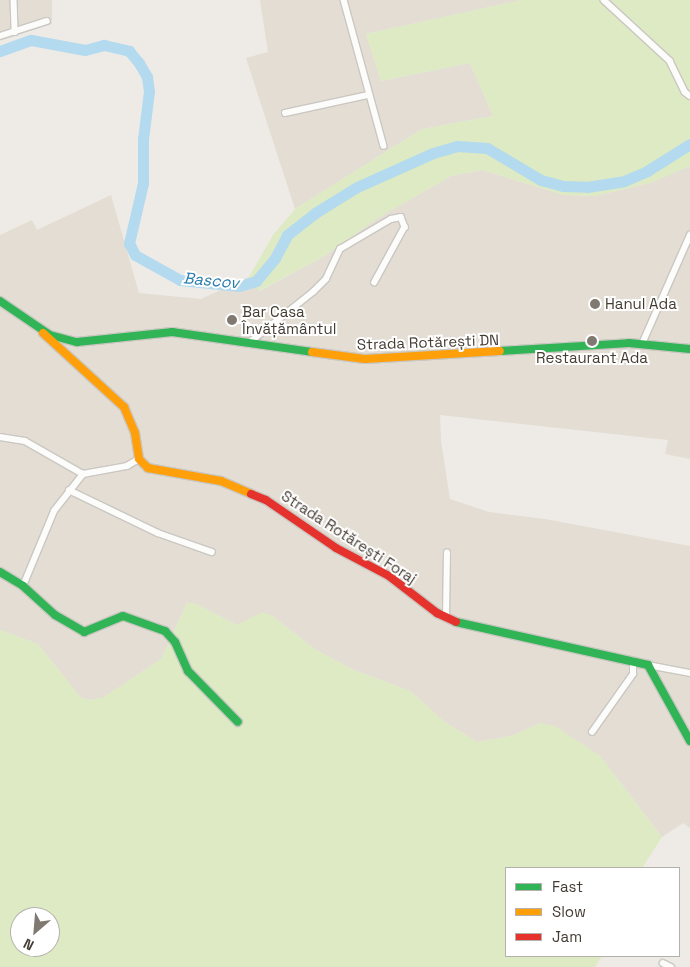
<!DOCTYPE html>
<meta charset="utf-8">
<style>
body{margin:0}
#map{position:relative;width:690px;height:967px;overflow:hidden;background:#eeebe6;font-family:"Space Grotesk",sans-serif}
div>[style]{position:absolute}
.residential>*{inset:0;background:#e3ddd3}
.green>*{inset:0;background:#ddeac4}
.river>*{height:11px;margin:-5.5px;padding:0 5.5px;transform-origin:5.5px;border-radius:5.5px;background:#b3daef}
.roads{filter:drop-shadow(1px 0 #cac7c2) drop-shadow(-1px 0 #cac7c2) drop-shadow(0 1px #cac7c2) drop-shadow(0 -1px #cac7c2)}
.street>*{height:5.5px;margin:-2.75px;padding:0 2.75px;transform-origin:2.75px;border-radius:2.75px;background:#fcfcfb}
.fast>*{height:8px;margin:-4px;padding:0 4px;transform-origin:4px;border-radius:4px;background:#30b455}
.slow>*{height:8px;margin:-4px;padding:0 4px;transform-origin:4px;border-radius:4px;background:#ff9f0a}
.jam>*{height:8px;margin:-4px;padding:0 4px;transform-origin:4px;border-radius:4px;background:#e5322d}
.dots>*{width:14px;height:14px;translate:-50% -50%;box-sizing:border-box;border:2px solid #fff;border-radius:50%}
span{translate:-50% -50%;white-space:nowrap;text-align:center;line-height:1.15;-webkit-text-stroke:4px #fff;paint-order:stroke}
.poi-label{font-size:15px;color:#433c32}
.left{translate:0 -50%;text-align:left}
.street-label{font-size:15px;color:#433c32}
.water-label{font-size:16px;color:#277aab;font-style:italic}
.legend{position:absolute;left:505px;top:867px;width:175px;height:90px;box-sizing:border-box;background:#fff;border:1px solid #b4b1ad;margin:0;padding:6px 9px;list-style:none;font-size:15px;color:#433c32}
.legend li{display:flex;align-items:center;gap:10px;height:25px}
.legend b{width:25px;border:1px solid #b4b1ad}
.north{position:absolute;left:10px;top:907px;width:50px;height:50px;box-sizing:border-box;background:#fff;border:1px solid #b4b1ad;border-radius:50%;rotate:207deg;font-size:14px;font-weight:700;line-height:20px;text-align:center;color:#433c32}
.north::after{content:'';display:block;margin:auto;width:18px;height:22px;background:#7f7971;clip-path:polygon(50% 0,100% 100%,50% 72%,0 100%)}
</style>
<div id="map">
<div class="residential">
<div style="clip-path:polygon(0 0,52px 0,52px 24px,0 41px)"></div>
<div style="clip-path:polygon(260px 0,521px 0,366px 34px,381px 81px,470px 63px,493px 116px,422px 129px,295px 209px,246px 58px,268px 52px)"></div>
<div style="clip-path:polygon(690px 166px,690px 459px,665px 454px,668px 440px,440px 415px,441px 441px,450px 499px,489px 512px,545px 519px,690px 546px,690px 828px,683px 823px,662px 837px,600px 756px,541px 723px,511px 736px,477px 742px,445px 722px,410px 691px,354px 670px,316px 650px,271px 615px,237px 625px,194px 603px,187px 603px,161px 659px,103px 698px,91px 700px,81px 698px,38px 644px,0 630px,0 235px,32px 220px,37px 230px,111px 195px,139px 293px,201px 299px,249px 277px,260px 291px,326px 255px,376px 219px,451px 176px,482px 170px,564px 195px,595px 196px,650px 183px)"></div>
</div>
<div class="green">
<div style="clip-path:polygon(521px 0,690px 0,690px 166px,650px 183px,595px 196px,564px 195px,482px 170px,451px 176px,376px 219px,326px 255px,259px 291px,249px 277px,273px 235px,295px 209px,422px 129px,493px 116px,470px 63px,381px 81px,366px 34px)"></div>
<div style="clip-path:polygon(evenodd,187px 603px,194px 603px,237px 625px,262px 612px,271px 615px,316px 650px,354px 670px,410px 691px,445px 722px,477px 742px,511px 736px,541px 723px,555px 726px,600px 756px,662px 837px,642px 868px,506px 868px,506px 956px,602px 956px,595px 967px,0 967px,0 630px,38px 644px,81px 698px,91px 700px,104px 697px,161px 659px,187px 603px,20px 917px,50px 917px,50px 947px,20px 947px,20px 917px)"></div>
</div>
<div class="river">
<div style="left:0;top:51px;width:33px;rotate:-20deg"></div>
<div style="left:31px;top:40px;width:55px;rotate:10.5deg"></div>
<div style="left:85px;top:50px;width:20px;rotate:-15deg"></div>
<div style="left:104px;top:45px;width:26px;rotate:13deg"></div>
<div style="left:129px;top:51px;width:16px;rotate:50deg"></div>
<div style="left:139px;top:63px;width:16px;rotate:60deg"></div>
<div style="left:147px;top:77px;width:14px;rotate:82deg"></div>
<div style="left:149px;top:91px;width:48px;rotate:97.1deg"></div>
<div style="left:143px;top:139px;width:44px;rotate:90deg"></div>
<div style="left:143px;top:183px;width:62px;rotate:103.1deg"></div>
<div style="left:129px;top:243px;width:13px;rotate:63deg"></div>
<div style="left:135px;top:255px;width:51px;rotate:29.1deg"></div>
<div style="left:180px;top:280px;width:59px;rotate:5.8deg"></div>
<div style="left:239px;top:286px;width:18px;rotate:-16deg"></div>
<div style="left:256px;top:281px;width:30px;rotate:-50deg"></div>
<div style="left:275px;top:258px;width:26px;rotate:-62deg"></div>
<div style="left:287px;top:235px;width:36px;rotate:-38deg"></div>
<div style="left:315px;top:213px;width:49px;rotate:-31.8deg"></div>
<div style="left:357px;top:187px;width:83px;rotate:-24.1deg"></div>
<div style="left:433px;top:153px;width:25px;rotate:-16deg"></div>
<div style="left:457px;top:146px;width:30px;rotate:4deg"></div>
<div style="left:487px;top:148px;width:63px;rotate:30.7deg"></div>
<div style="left:541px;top:180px;width:23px;rotate:15deg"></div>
<div style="left:563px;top:186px;width:24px;rotate:2deg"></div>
<div style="left:587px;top:187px;width:37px;rotate:-9deg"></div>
<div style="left:624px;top:181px;width:25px;rotate:-23deg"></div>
<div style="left:647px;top:171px;width:51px;rotate:-32.1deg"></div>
</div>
<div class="roads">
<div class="street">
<div style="left:14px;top:0;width:32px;rotate:88deg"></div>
<div style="left:344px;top:0;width:151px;rotate:74.7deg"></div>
<div style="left:604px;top:0;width:90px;rotate:42.7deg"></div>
<div style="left:670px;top:61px;width:34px;rotate:64deg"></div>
<div style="left:685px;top:92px;width:6px;rotate:39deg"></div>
<div style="left:0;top:36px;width:49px;rotate:-17.7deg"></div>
<div style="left:285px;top:113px;width:85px;rotate:-12.2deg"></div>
<div style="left:249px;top:343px;width:82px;rotate:-38.6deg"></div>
<div style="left:313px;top:292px;width:18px;rotate:-45deg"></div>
<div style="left:326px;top:279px;width:33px;rotate:-65deg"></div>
<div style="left:340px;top:249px;width:59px;rotate:-30.5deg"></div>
<div style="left:391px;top:219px;width:10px;rotate:-11deg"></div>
<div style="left:401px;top:217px;width:11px;rotate:68deg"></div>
<div style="left:405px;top:227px;width:63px;rotate:118.6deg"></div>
<div style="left:642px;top:344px;width:119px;rotate:-66.2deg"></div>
<div style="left:0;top:437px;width:25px;rotate:9deg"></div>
<div style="left:25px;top:441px;width:67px;rotate:29.6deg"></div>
<div style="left:83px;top:474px;width:45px;rotate:-10.3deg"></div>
<div style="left:127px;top:466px;width:14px;rotate:-30deg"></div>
<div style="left:69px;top:490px;width:99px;rotate:25.8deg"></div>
<div style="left:158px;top:533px;width:57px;rotate:19.4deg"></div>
<div style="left:23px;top:586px;width:81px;rotate:-67.5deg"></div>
<div style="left:54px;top:511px;width:47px;rotate:-51.9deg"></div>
<div style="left:446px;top:617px;width:64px;rotate:-89.1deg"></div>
<div style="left:648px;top:665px;width:43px;rotate:10.8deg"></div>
<div style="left:592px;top:732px;width:71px;rotate:-54.7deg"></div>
<div style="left:633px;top:674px;width:13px;rotate:-90deg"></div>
<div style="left:663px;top:963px;width:9px;rotate:27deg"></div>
</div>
<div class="fast">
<div style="left:0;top:301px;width:60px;rotate:34.2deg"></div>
<div style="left:50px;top:335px;width:28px;rotate:15deg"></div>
<div style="left:77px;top:342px;width:96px;rotate:-6deg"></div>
<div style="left:172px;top:332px;width:141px;rotate:8.1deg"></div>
<div style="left:500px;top:351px;width:129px;rotate:-3.5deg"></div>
<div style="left:629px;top:343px;width:61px;rotate:5.6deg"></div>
<div style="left:0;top:572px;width:27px;rotate:31deg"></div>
<div style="left:23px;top:586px;width:43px;rotate:42.2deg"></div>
<div style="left:55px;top:615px;width:34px;rotate:30deg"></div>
<div style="left:84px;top:632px;width:42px;rotate:-22.3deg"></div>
<div style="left:123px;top:616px;width:45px;rotate:19.7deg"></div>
<div style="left:165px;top:631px;width:15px;rotate:48deg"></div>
<div style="left:175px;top:642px;width:32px;rotate:66deg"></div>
<div style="left:188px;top:671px;width:71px;rotate:45.6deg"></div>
<div style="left:456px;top:622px;width:197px;rotate:12.6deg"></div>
<div style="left:648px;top:665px;width:87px;rotate:61.1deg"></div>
</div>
<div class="slow">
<div style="left:43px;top:333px;width:110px;rotate:42.4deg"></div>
<div style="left:124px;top:407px;width:28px;rotate:67deg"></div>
<div style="left:135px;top:433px;width:26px;rotate:81deg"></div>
<div style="left:139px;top:459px;width:13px;rotate:45deg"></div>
<div style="left:148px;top:468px;width:74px;rotate:10.1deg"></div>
<div style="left:221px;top:481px;width:33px;rotate:23deg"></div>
<div style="left:312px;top:352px;width:53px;rotate:7.5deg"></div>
<div style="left:365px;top:359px;width:135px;rotate:-3.4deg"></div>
</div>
<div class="jam">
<div style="left:251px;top:494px;width:16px;rotate:22deg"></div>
<div style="left:266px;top:500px;width:85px;rotate:34.4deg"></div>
<div style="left:336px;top:548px;width:60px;rotate:27.8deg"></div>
<div style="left:389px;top:576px;width:61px;rotate:37.6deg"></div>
<div style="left:437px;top:613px;width:21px;rotate:25deg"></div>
</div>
</div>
<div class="dots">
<div style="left:595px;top:304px;background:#7f7971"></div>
<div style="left:232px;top:320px;background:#7f7971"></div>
<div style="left:592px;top:341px;background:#7f7971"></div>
</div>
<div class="poi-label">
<span class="left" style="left:605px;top:304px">Hanul Ada</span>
<span class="left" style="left:242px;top:320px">Bar Casa<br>Învățământul</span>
<span style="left:592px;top:358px">Restaurant Ada</span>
</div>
<div class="street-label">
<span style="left:428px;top:342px;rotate:-2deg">Strada Rotărești DN</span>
<span style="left:349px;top:537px;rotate:33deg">Strada Rotărești Foraj</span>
</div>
<div class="water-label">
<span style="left:211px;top:281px;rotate:5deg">Bascov</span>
</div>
<ul class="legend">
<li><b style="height:6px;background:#30b455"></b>Fast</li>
<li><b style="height:6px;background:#ff9f0a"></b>Slow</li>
<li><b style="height:6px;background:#e5322d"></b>Jam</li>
</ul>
<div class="north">N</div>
</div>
